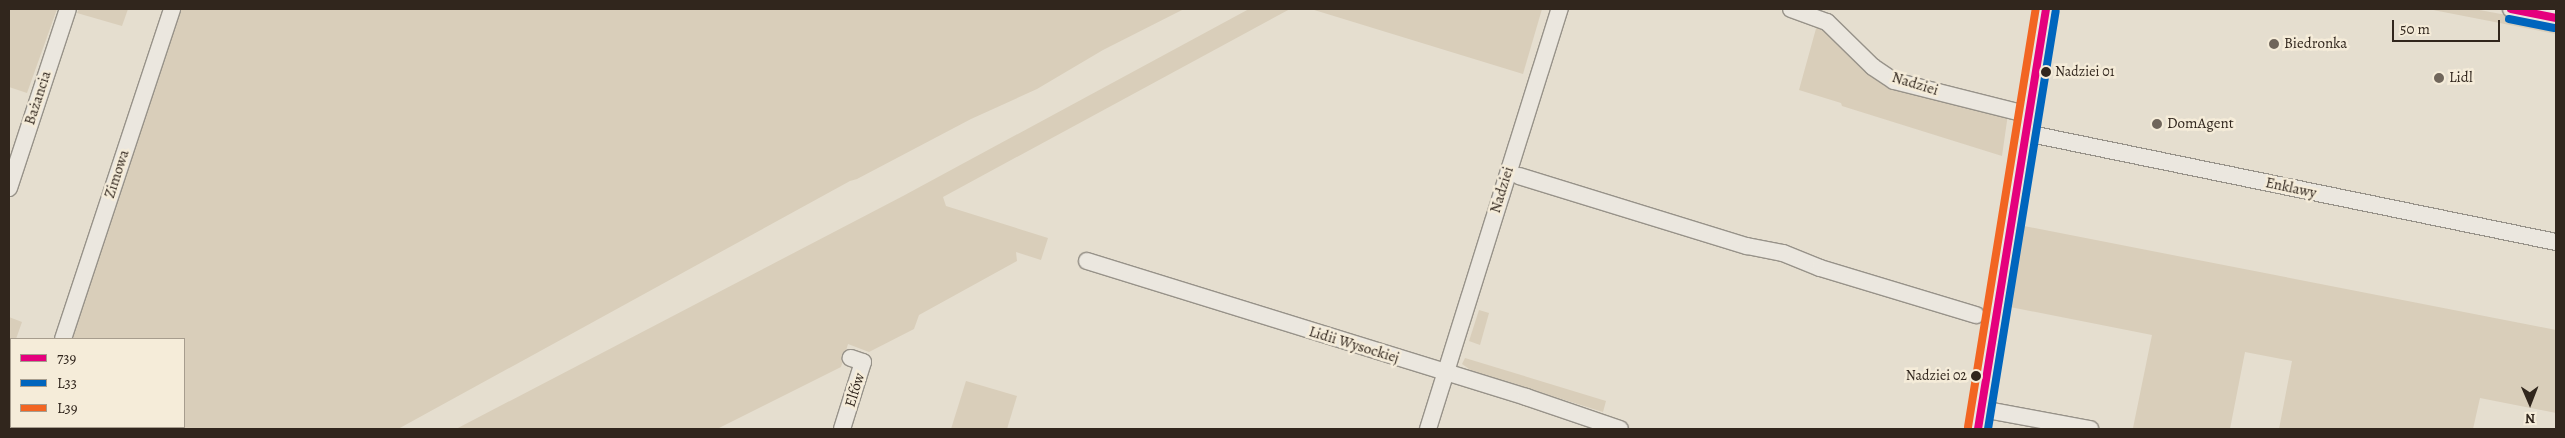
<!DOCTYPE html>
<meta charset="utf-8">
<style>
body{margin:0}
#map{position:relative;width:2565px;height:438px;overflow:hidden;background:#e5decf;font-family:Alegreya,serif}
div>[style]{position:absolute}
.green>*{inset:0;background:#d9ceba}
.roads{filter:drop-shadow(1px 0 #979289) drop-shadow(-1px 0 #979289) drop-shadow(0 1px #979289) drop-shadow(0 -1px #979289)}
.minor>*{height:16px;margin:-8px;padding:0 8px;transform-origin:8px;border-radius:8px;background:#ebe7df}
.bus-1>*{height:8px;margin:-4px;padding:0 4px;transform-origin:4px;border-radius:4px;background:#e5007d}
.bus-2>*{height:8px;margin:-4px;padding:0 4px;transform-origin:4px;border-radius:4px;background:#0065bd}
.bus-3>*{height:8px;margin:-4px;padding:0 4px;transform-origin:4px;border-radius:4px;background:#f26522}
.dots>*{width:14px;height:14px;translate:-50% -50%;box-sizing:border-box;border:2px solid #f5ecd9;border-radius:50%}
span{translate:-50% -50%;white-space:nowrap;text-align:center;line-height:1.15;-webkit-text-stroke:5px #f5ecd9;paint-order:stroke}
.bus-label{font-size:14px;color:#31261d}
.left{translate:0 -50%;text-align:left}
.right{translate:-100% -50%;text-align:right}
.poi-label{font-size:15px;color:#31261d}
.street-label{font-size:15px;color:#31261d}
.frame{position:absolute;inset:0;border:10px solid #31261d;pointer-events:none}
.legend{position:absolute;left:10px;top:338px;width:175px;height:90px;box-sizing:border-box;background:#f5ecd9;border:1px solid #a79d8e;margin:0;padding:6px 9px;list-style:none;font-size:15px;color:#31261d}
.legend li{display:flex;align-items:center;gap:10px;height:25px}
.legend b{width:25px;border:1px solid #a79d8e}
.north{position:absolute;left:2505px;top:378px;width:50px;height:50px;-webkit-text-stroke:4px #f5ecd9;paint-order:stroke;rotate:179deg;font-size:14px;font-weight:700;line-height:20px;text-align:center;color:#31261d}
.north::after{content:'';display:block;margin:auto;width:18px;height:22px;background:#31261d;clip-path:polygon(50% 0,100% 100%,50% 72%,0 100%)}
.scale{position:absolute;left:2392px;top:20px;width:108px;height:22px;box-sizing:border-box;border:2px solid #31261d;border-top:0;padding-left:6px;font-size:15px;line-height:18px;white-space:nowrap;color:#31261d;-webkit-text-stroke:4px #f5ecd9;paint-order:stroke}
</style>
<div id="map">
<div class="green">
<div style="clip-path:polygon(9px 9px,57px 9px,27px 93px,9px 87px)"></div>
<div style="clip-path:polygon(79px 9px,128px 9px,122px 26px,77px 13px)"></div>
<div style="clip-path:polygon(179px 9px,1184px 9px,1103px 50px,1037px 89px,971px 119px,857px 179px,850px 181px,398px 429px,37px 429px,38px 427px,184px 427px,184px 339px,67px 339px)"></div>
<div style="clip-path:polygon(1249px 9px,1290px 9px,943px 197px,946px 206px,1048px 238px,1041px 260px,1016px 252px,1017px 261px,919px 315px,914px 329px,869px 352px,848px 344px,841px 367px,717px 429px,456px 429px,903px 196px)"></div>
<div style="clip-path:polygon(1311px 9px,1542px 9px,1523px 74px)"></div>
<div style="clip-path:polygon(2428px 9px,2474px 9px,2556px 24px,2556px 34px)"></div>
<div style="clip-path:polygon(1817px 25px,1888px 86px,2008px 114px,2002px 156px,1842px 106px,1841px 103px,1799px 90px)"></div>
<div style="clip-path:polygon(2024px 226px,2556px 330px,2556px 413px,2480px 398px,2473px 429px,2279px 429px,2292px 361px,2245px 352px,2230px 429px,2133px 428px,2152px 335px,2010px 307px)"></div>
<div style="clip-path:polygon(1479px 310px,1489px 313px,1480px 345px,1469px 341px)"></div>
<div style="clip-path:polygon(9px 317px,22px 322px,16px 339px,11px 339px,9px 361px)"></div>
<div style="clip-path:polygon(1465px 358px,1606px 401px,1603px 412px,1472px 371px,1462px 364px)"></div>
<div style="clip-path:polygon(966px 381px,1017px 396px,1007px 429px,951px 429px)"></div>
</div>
<div class="roads">
<div class="minor">
<div style="left:1791px;top:9px;width:38px;rotate:20deg"></div>
<div style="left:1827px;top:22px;width:64px;rotate:44.4deg"></div>
<div style="left:1873px;top:67px;width:25px;rotate:34deg"></div>
<div style="left:1894px;top:81px;width:139px;rotate:14.1deg"></div>
<div style="left:2511px;top:9px;width:46px;rotate:11.3deg"></div>
<div style="left:2026px;top:133px;width:541px;rotate:11.62deg"></div>
<div style="left:1519px;top:176px;width:239px;rotate:17.1deg"></div>
<div style="left:1747px;top:246px;width:37px;rotate:11deg"></div>
<div style="left:1783px;top:253px;width:40px;rotate:22deg"></div>
<div style="left:1820px;top:268px;width:163px;rotate:16.8deg"></div>
<div style="left:9px;top:188px;width:188px;rotate:-71.8deg"></div>
<div style="left:1087px;top:261px;width:460px;rotate:17.2deg"></div>
<div style="left:1526px;top:397px;width:99px;rotate:18.8deg"></div>
<div style="left:63px;top:339px;width:348px;rotate:-71.7deg"></div>
<div style="left:1982px;top:409px;width:110px;rotate:10.5deg"></div>
<div style="left:33px;top:429px;width:2px;rotate:-63deg"></div>
<div style="left:842px;top:429px;width:70px;rotate:-72.6deg"></div>
<div style="left:863px;top:362px;width:13px;rotate:-162deg"></div>
<div style="left:1428px;top:429px;width:440px;rotate:-72.6deg"></div>
<div style="left:1978px;top:429px;width:425px;rotate:-80.8deg"></div>
</div>
</div>
<div class="bus-1">
<div style="left:2511px;top:9px;width:46px;rotate:11.3deg"></div>
<div style="left:1978px;top:429px;width:425px;rotate:-80.8deg"></div>
</div>
<div class="bus-2">
<div style="left:2509px;top:19px;width:46px;rotate:11.3deg"></div>
<div style="left:1988px;top:429px;width:423px;rotate:-80.8deg"></div>
</div>
<div class="bus-3">
<div style="left:1968px;top:427px;width:423px;rotate:-80.8deg"></div>
</div>
<div class="dots">
<div style="left:2274px;top:44px;background:#70665b"></div>
<div style="left:2046px;top:72px;background:#31261d"></div>
<div style="left:2439px;top:78px;background:#70665b"></div>
<div style="left:2157px;top:124px;background:#70665b"></div>
<div style="left:1976px;top:376px;background:#31261d"></div>
</div>
<div class="bus-label">
<span class="left" style="left:2055px;top:72px">Nadziei 01</span>
<span class="right" style="left:1967px;top:376px">Nadziei 02</span>
</div>
<div class="poi-label">
<span class="left" style="left:2284px;top:44px">Biedronka</span>
<span class="left" style="left:2449px;top:78px">Lidl</span>
<span class="left" style="left:2167px;top:124px">DomAgent</span>
</div>
<div class="street-label">
<span style="left:1915px;top:84px;rotate:17deg">Nadziei</span>
<span style="left:38px;top:98px;rotate:-72deg">Bażancia</span>
<span style="left:117px;top:174px;rotate:-72deg">Zimowa</span>
<span style="left:2291px;top:188px;rotate:12deg">Enklawy</span>
<span style="left:1502px;top:190px;rotate:-73deg">Nadziei</span>
<span style="left:1354px;top:345px;rotate:17deg">Lidii Wysockiej</span>
<span style="left:855px;top:390px;rotate:-73deg">Elfów</span>
</div>
<div class="frame"></div>
<ul class="legend">
<li><b style="height:6px;background:#e5007d"></b>739</li>
<li><b style="height:6px;background:#0065bd"></b>L33</li>
<li><b style="height:6px;background:#f26522"></b>L39</li>
</ul>
<div class="north">N</div>
<div class="scale">50 m</div>
</div>
